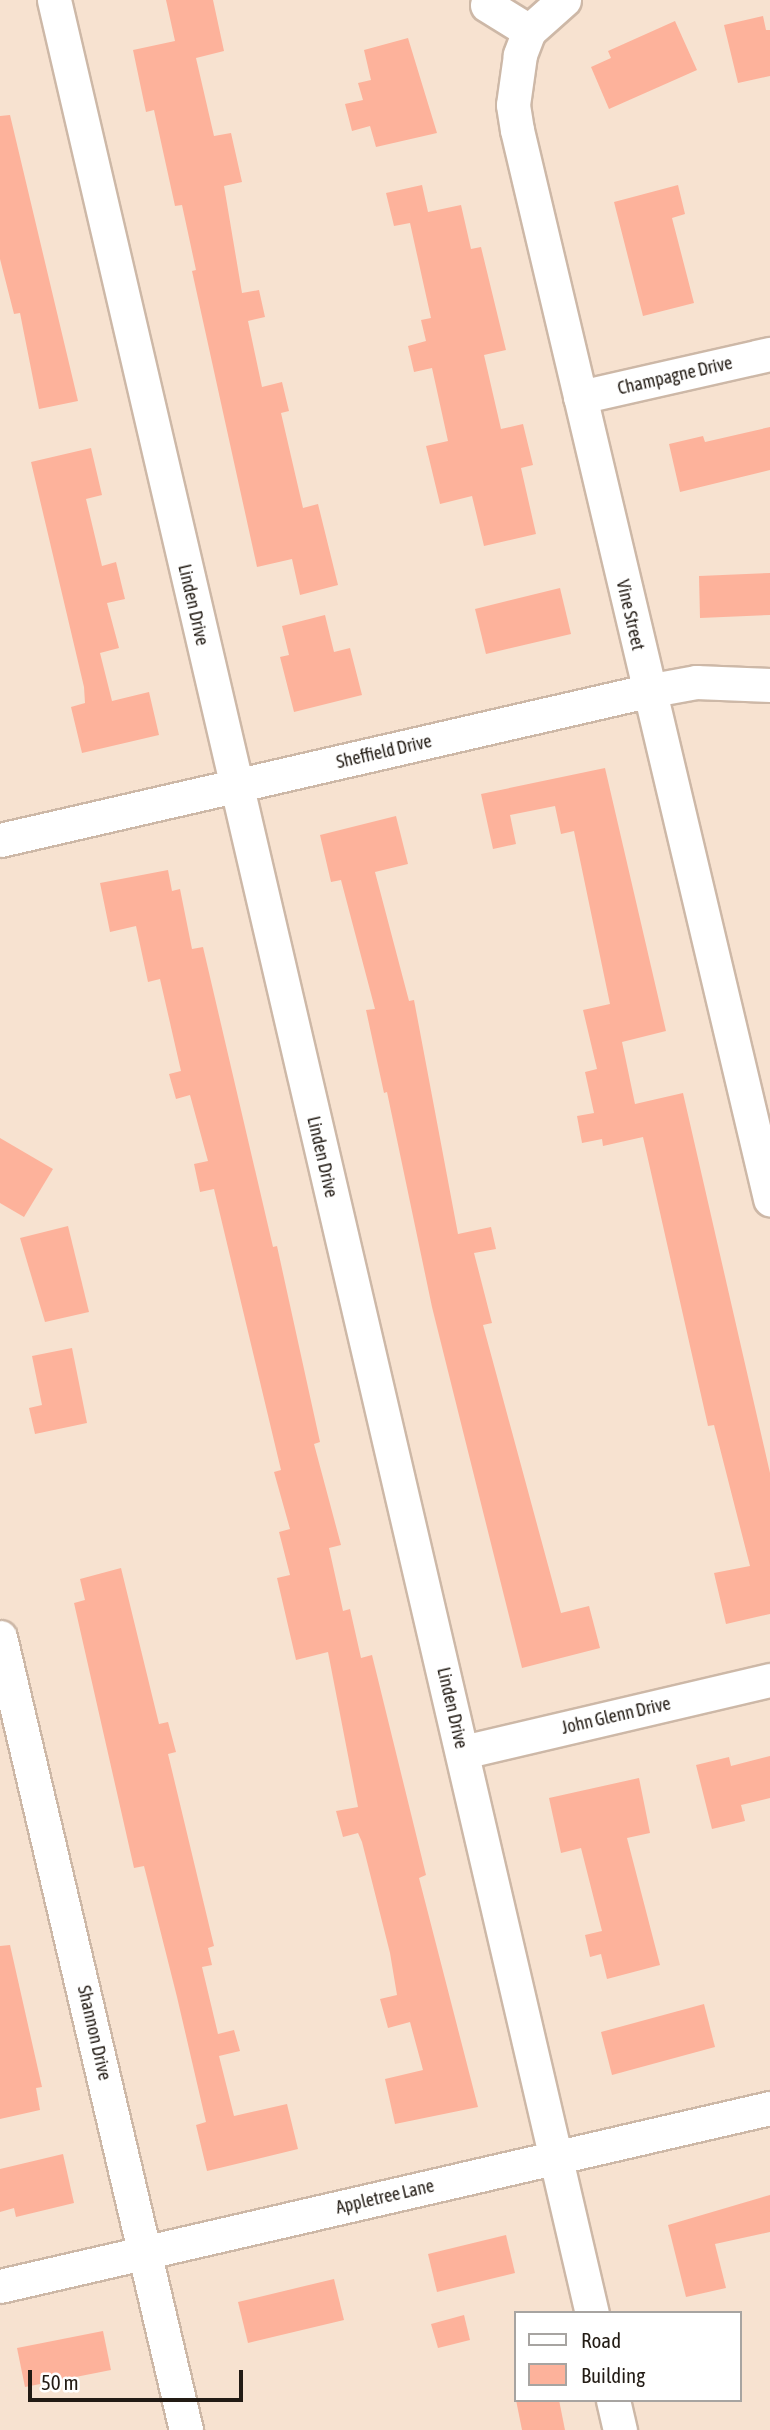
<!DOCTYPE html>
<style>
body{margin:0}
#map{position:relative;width:770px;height:2430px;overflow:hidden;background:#f7e2d0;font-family:"Asap Condensed",sans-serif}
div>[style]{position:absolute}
.building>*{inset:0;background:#fdb29b}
.roads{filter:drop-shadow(2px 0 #cdb8a7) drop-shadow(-2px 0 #cdb8a7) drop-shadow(0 2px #cdb8a7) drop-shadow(0 -2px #cdb8a7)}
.street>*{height:33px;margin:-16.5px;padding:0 16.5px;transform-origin:16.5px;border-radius:16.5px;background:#fff}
span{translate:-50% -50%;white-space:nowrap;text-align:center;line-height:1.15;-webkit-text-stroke:6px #fff;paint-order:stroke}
.street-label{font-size:18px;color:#221b14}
.legend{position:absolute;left:514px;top:2311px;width:228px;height:91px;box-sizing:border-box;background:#fff;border:2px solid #a7a4a1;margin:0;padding:9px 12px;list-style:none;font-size:21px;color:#221b14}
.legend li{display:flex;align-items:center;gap:14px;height:35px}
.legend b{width:35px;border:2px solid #a7a4a1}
.scale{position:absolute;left:28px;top:2370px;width:215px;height:32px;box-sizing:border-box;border:4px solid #221b14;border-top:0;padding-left:9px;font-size:21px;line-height:24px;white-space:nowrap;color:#221b14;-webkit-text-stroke:5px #fff;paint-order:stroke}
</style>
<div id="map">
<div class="building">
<div style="clip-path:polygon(166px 0,213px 0,224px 51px,196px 58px,214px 136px,231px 133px,242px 182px,224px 186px,242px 293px,259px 290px,265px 317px,248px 321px,262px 387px,282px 382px,289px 411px,281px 413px,303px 508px,318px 504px,338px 585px,300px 595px,292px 559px,257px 567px,192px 271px,196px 270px,182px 205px,175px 206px,154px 110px,146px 112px,133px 50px,175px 41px)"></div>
<div style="clip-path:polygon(763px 16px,766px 30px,770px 30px,770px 76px,738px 83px,724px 25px)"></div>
<div style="clip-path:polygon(675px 21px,697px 70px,609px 109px,591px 67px,611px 58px,608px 51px)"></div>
<div style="clip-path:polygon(408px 38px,437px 133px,376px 147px,370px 126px,352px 131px,345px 104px,363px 100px,358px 83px,371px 80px,364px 50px)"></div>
<div style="clip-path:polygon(10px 115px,78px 401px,39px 409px,20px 313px,14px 314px,0 259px,0 116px)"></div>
<div style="clip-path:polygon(422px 185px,428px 212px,461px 205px,471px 249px,481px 247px,506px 350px,484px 355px,501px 429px,523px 424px,533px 465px,521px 468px,536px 534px,484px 546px,472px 496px,440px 504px,426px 446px,448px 441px,432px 368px,414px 372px,408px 346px,426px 341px,421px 320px,431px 318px,410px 223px,394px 226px,386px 193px)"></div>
<div style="clip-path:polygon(678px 185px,685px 214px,672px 218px,694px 303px,643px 316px,614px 202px)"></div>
<div style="clip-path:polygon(770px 427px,770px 470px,680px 492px,669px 444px,703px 436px,705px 442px)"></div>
<div style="clip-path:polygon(91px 448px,102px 495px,86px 499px,102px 566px,116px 562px,125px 599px,107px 603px,119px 648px,100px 653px,112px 701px,149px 692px,159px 735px,82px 753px,71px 707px,85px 703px,84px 687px,31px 462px)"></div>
<div style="clip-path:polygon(770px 573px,770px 615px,700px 618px,699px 576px)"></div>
<div style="clip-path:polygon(560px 588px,571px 634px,486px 654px,475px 609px)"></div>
<div style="clip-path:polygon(325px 615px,334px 652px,350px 648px,362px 695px,294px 712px,280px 657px,289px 655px,282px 626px)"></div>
<div style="clip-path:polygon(605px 768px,666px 1031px,622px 1042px,635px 1104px,683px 1093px,770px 1473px,770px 1614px,726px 1624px,714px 1573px,750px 1566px,714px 1425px,708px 1426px,643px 1137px,603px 1146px,602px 1139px,582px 1143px,577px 1116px,594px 1113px,585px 1072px,597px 1069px,583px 1010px,610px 1004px,574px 831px,561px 834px,555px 806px,510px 815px,516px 844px,493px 849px,481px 794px)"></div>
<div style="clip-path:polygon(396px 816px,408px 864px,375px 872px,409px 1001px,414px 1000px,458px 1234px,491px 1227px,496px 1249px,474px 1253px,492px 1323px,483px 1325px,561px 1613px,589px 1606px,600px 1648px,522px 1668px,432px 1307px,387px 1092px,384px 1093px,366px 1010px,375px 1009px,341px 880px,331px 882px,320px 835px)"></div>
<div style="clip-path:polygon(168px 870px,172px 891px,180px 889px,192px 949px,203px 947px,273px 1247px,277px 1246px,320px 1442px,314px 1444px,341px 1545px,329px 1548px,343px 1611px,350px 1609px,361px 1658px,372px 1655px,426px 1875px,419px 1878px,478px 2107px,395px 2124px,385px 2079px,423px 2070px,410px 2022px,388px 2028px,380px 1999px,397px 1995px,390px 1953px,362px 1842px,358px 1833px,343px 1837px,336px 1811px,358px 1807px,328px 1652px,296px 1660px,277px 1578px,290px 1575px,279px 1532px,290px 1529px,274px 1472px,281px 1470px,214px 1189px,200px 1192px,194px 1164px,208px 1161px,190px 1095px,176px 1099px,169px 1074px,181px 1071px,160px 979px,148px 982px,136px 926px,110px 932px,100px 883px)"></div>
<div style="clip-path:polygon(0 1138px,53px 1169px,24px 1217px,0 1203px)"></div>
<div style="clip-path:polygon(68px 1226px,89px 1312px,45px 1322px,20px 1238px)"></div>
<div style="clip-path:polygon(72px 1348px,87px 1423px,35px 1434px,29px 1408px,42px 1405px,32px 1356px)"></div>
<div style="clip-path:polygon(121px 1568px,159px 1724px,168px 1722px,176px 1752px,168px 1754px,214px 1946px,208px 1948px,212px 1965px,202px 1967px,218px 2034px,234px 2030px,240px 2051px,219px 2056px,234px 2116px,287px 2104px,298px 2149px,207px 2171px,196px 2125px,206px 2122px,177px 1997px,144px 1866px,134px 1868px,74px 1603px,85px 1600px,80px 1579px)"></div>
<div style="clip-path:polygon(770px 1756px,770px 1798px,741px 1805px,745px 1821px,712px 1829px,696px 1765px,729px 1757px,731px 1766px)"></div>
<div style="clip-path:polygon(639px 1778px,650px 1833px,627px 1838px,660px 1965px,607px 1979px,601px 1954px,590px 1957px,585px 1935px,602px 1931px,581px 1848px,561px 1853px,549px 1798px)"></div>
<div style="clip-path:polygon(10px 1945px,42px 2087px,36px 2088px,40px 2110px,0 2119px,0 1946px)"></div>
<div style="clip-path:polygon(704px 2004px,715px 2047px,612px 2075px,601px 2032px)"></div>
<div style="clip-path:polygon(63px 2154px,74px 2203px,16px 2217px,14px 2208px,0 2212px,0 2169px)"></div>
<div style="clip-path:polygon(770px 2195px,770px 2232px,715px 2244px,726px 2288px,686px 2297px,668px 2225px)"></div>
<div style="clip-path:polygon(506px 2235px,515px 2273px,437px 2292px,428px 2254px)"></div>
<div style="clip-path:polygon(334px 2279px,344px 2320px,248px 2343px,238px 2302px)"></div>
<div style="clip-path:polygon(464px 2315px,470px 2340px,438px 2348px,431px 2324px)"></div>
<div style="clip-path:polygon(103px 2331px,111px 2370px,25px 2387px,17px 2348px)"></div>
<div style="clip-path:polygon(516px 2400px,559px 2400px,565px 2430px,522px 2430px)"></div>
</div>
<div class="roads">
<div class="street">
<div style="left:54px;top:0;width:2375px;rotate:76.91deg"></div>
<div style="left:564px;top:0;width:47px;rotate:138.5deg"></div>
<div style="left:529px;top:31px;width:26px;rotate:111deg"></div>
<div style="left:520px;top:55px;width:50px;rotate:98deg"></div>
<div style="left:513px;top:105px;width:25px;rotate:81deg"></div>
<div style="left:517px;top:130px;width:1099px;rotate:76.68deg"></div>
<div style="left:487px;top:5px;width:49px;rotate:31.8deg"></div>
<div style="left:580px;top:397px;width:195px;rotate:-12.8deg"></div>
<div style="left:0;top:840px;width:664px;rotate:-12.97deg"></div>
<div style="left:647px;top:691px;width:50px;rotate:-10.4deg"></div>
<div style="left:696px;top:682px;width:74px;rotate:2.3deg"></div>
<div style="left:0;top:1637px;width:815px;rotate:76.8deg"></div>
<div style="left:463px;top:1752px;width:315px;rotate:-13.2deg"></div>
<div style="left:0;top:2286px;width:790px;rotate:-13.02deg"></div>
<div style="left:613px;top:2400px;width:31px;rotate:77deg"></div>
</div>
</div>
<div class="street-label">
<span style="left:675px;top:376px;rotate:-13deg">Champagne Drive</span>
<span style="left:193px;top:605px;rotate:77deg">Linden Drive</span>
<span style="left:630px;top:615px;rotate:77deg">Vine Street</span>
<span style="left:384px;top:752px;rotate:-13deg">Sheffield Drive</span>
<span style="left:322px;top:1157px;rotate:77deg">Linden Drive</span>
<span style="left:452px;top:1708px;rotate:77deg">Linden Drive</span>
<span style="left:616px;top:1716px;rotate:-13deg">John Glenn Drive</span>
<span style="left:94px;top:2033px;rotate:77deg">Shannon Drive</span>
<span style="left:385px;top:2197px;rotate:-13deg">Appletree Lane</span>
</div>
<ul class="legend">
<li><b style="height:9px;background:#fff"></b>Road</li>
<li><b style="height:19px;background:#fdb29b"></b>Building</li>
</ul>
<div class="scale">50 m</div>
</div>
